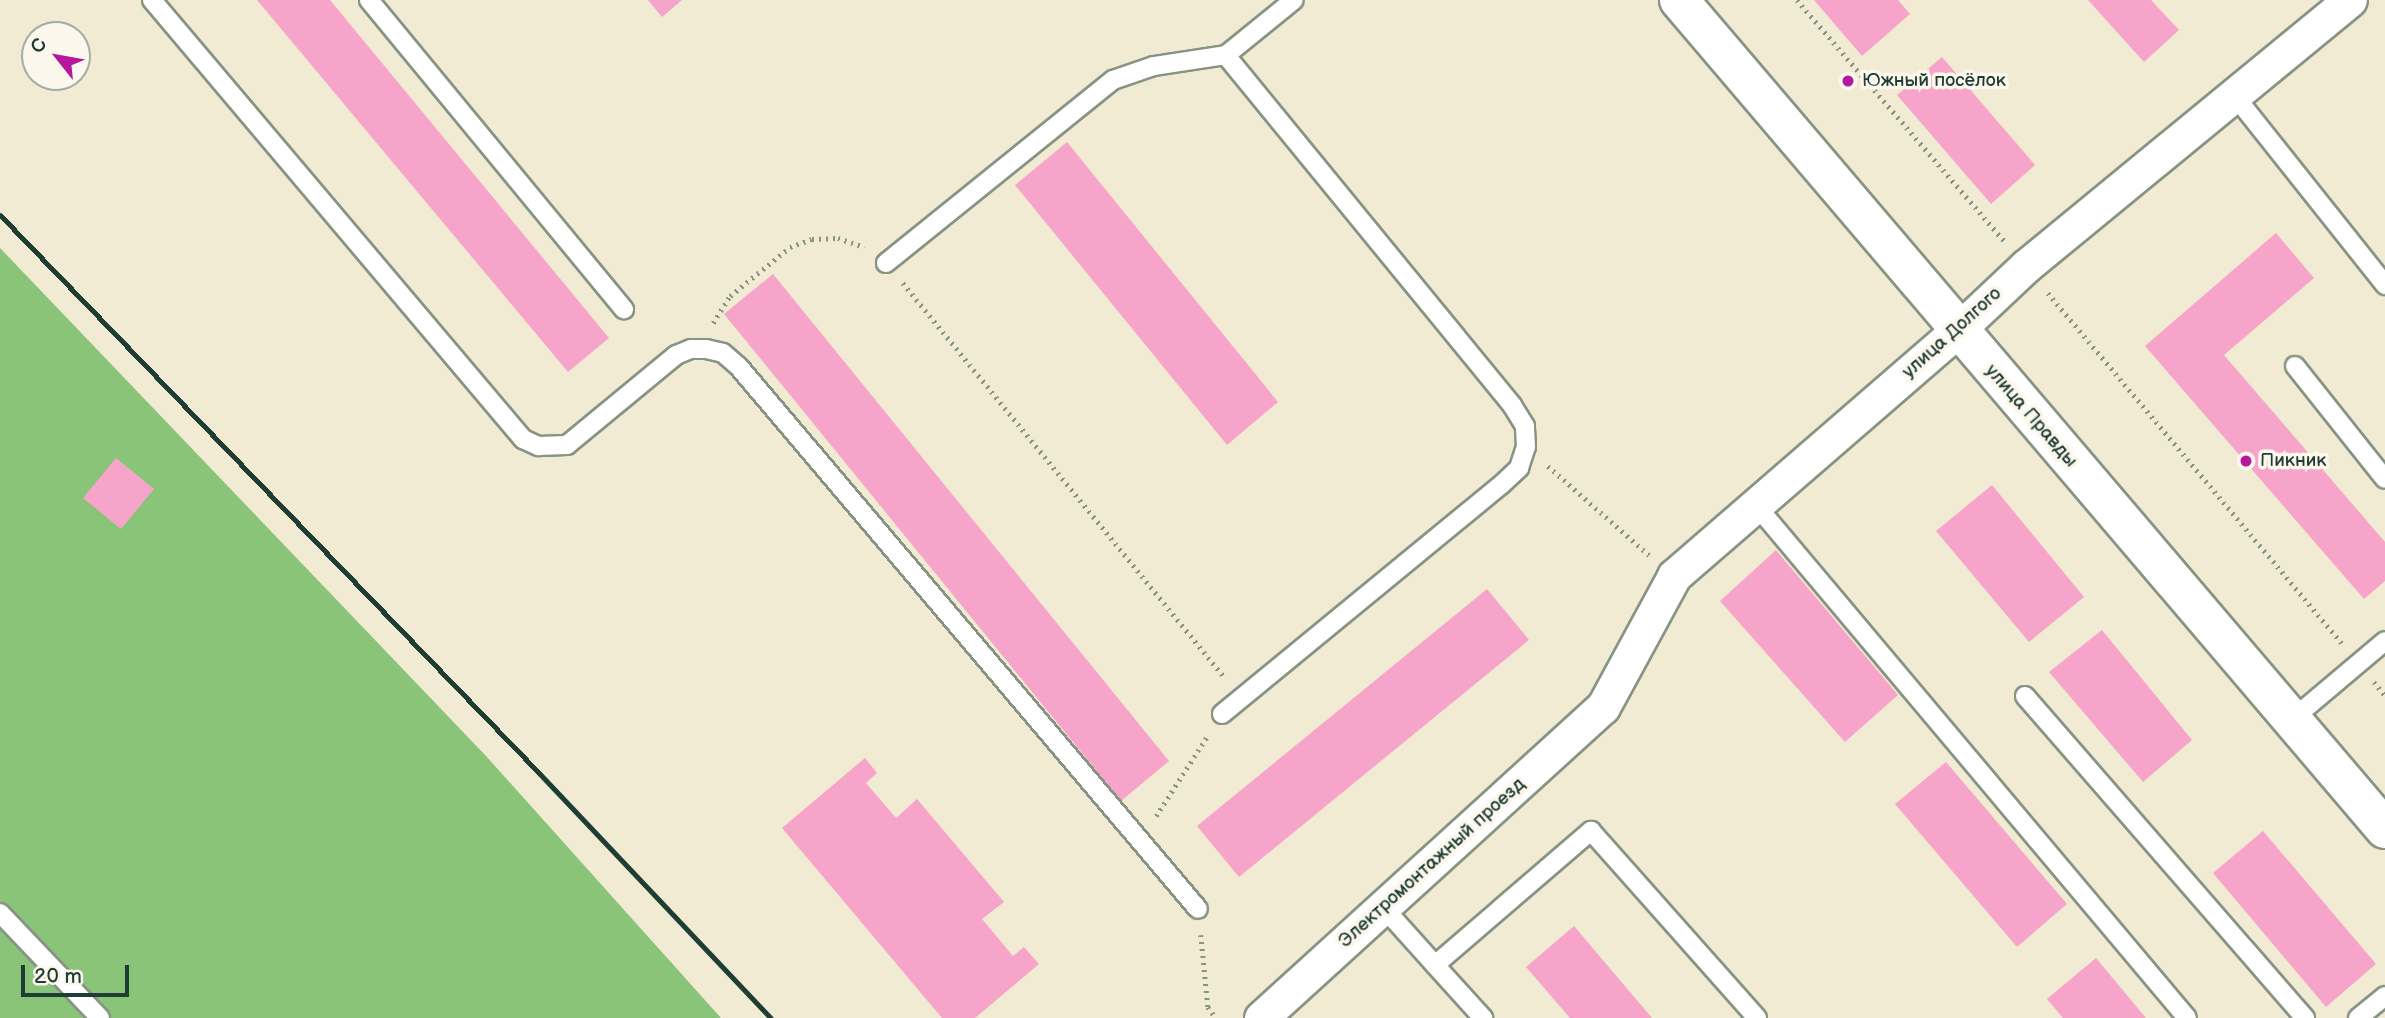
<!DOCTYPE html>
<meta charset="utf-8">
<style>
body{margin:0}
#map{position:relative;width:2385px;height:1018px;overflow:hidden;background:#f0ebd2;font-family:"Balsamiq Sans",sans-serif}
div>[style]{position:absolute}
.green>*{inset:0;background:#8ac479}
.building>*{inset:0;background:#f7a4ca}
.path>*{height:4.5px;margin-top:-2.25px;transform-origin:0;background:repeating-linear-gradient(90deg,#889483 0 2px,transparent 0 7px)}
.roads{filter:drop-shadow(2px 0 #889483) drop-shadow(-2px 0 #889483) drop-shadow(0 2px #889483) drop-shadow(0 -2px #889483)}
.service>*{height:18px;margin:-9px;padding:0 9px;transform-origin:9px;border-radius:9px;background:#fff}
.minor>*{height:33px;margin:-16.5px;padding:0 16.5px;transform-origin:16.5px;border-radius:16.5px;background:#fff}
.tertiary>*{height:38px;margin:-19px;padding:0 19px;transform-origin:19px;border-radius:19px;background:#fff}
.rail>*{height:5px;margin:-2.5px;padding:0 2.5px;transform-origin:2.5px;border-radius:2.5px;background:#1f3d34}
.dots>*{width:19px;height:19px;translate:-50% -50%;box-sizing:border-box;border:4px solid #fbf7ec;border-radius:50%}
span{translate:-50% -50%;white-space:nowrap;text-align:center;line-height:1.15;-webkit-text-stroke:7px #fbf7ec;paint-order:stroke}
.poi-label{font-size:19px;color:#1f3d34}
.left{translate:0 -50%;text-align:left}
.street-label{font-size:19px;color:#1f3d34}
.north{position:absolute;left:21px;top:21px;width:70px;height:70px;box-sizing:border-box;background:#fbf7ec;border:2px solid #a3ada2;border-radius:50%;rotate:301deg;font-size:19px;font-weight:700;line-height:28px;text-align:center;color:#1f3d34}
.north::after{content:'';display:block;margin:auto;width:24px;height:32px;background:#b5179e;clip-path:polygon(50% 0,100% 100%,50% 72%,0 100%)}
.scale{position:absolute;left:21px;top:965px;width:108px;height:32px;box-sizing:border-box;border:4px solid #1f3d34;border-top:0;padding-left:9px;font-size:21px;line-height:24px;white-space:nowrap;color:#1f3d34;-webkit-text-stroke:5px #fbf7ec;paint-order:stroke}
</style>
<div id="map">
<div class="green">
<div style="clip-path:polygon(0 248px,486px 756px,721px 1018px,0 1018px)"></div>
</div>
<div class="building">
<div style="clip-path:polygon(257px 0,330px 0,609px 338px,568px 372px)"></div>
<div style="clip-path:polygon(648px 0,682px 0,662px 17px)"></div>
<div style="clip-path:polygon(1814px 0,1898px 0,1910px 14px,1862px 56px)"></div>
<div style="clip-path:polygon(2088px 0,2151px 0,2179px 30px,2144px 62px)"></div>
<div style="clip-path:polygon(1942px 57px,2035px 165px,1991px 204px,1897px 95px)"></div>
<div style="clip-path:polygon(1067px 142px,1278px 402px,1227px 445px,1015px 185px)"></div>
<div style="clip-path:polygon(2276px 233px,2314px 278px,2224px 355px,2385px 542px,2385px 581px,2364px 599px,2145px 346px)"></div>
<div style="clip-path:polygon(773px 274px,1169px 761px,1121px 801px,724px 314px)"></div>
<div style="clip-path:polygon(116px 458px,154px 489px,121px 529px,83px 498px)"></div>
<div style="clip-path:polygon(1992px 485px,2084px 597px,2029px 642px,1936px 531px)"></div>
<div style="clip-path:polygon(1776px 550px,1898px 695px,1845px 742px,1720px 601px)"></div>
<div style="clip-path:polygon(1487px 589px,1529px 640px,1239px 877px,1197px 826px)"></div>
<div style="clip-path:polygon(2102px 630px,2192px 740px,2143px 782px,2049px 672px)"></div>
<div style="clip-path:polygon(865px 758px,877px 773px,866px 783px,896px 818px,917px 799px,1004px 902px,982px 919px,1013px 956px,1024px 947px,1039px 964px,975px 1018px,942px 1018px,782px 828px)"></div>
<div style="clip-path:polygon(1946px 762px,2067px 904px,2017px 947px,1895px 804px)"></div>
<div style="clip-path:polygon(2263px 831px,2376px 964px,2326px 1007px,2213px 873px)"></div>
<div style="clip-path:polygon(1574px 926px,1652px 1018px,1570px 1018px,1526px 967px)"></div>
<div style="clip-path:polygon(2096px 958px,2146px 1018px,2063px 1018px,2047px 999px)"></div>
</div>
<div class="path">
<div style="left:1797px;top:0;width:318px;rotate:49.3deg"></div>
<div style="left:903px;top:283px;width:510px;rotate:50.81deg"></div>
<div style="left:2048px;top:293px;width:457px;rotate:50deg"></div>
<div style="left:713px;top:323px;width:32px;rotate:-58deg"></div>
<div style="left:730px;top:296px;width:77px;rotate:-39.2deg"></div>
<div style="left:790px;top:247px;width:23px;rotate:-20deg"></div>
<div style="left:812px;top:239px;width:26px;rotate:-2deg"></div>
<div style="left:838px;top:238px;width:28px;rotate:19deg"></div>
<div style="left:1548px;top:466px;width:135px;rotate:41.4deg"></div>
<div style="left:2374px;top:682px;width:17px;rotate:50deg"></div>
<div style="left:1156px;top:816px;width:96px;rotate:-57.3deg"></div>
<div style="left:1201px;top:935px;width:72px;rotate:84.4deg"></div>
<div style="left:1208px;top:1007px;width:14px;rotate:54deg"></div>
</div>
<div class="roads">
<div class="service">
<div style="left:152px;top:0;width:575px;rotate:49.8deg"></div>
<div style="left:523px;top:439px;width:17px;rotate:25deg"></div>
<div style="left:538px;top:446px;width:29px;rotate:-2deg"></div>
<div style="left:567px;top:445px;width:141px;rotate:-39.5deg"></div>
<div style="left:676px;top:355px;width:16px;rotate:-22deg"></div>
<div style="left:691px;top:349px;width:15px"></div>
<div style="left:706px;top:349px;width:17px;rotate:13deg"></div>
<div style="left:723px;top:353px;width:21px;rotate:41deg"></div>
<div style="left:739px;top:367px;width:710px;rotate:49.74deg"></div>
<div style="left:369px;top:0;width:401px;rotate:50.5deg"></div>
<div style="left:2234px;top:95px;width:243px;rotate:51.5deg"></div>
<div style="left:886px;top:263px;width:292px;rotate:-38.9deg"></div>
<div style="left:1113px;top:80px;width:43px;rotate:-18.9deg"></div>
<div style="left:1154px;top:66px;width:73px;rotate:-8.7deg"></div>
<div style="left:2295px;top:366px;width:144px;rotate:51.5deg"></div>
<div style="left:1755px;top:504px;width:671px;rotate:49.95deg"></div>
<div style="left:2025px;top:696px;width:427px;rotate:49deg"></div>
<div style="left:1222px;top:714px;width:361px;rotate:-39.4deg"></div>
<div style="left:1501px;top:485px;width:25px;rotate:-43deg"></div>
<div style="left:1519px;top:468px;width:22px;rotate:-72deg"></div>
<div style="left:1526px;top:447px;width:21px;rotate:-93deg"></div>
<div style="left:1525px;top:426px;width:25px;rotate:-122deg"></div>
<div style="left:1512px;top:405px;width:452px;rotate:-129.3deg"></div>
<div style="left:1226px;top:55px;width:87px;rotate:-39deg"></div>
<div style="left:2290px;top:721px;width:124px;rotate:-40.1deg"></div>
<div style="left:1383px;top:907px;width:78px;rotate:48.1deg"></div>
<div style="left:1435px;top:965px;width:206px;rotate:-40.7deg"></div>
<div style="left:1591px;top:831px;width:250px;rotate:48.4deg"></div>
<div style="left:0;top:913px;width:145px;rotate:46.4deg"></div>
<div style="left:1435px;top:965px;width:72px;rotate:47.8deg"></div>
<div style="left:2358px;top:1018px;width:35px;rotate:-39deg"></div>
</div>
<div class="minor">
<div style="left:1261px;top:1018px;width:462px;rotate:-42.3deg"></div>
<div style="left:1603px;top:707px;width:149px;rotate:-61.5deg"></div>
<div style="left:1674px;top:576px;width:376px;rotate:-40.9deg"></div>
<div style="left:1958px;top:330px;width:93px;rotate:-43.3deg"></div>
<div style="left:2026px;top:266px;width:419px;rotate:-39.4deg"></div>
</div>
<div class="tertiary">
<div style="left:1679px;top:0;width:1089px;rotate:49.58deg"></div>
</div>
</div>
<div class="rail">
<div style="left:0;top:215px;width:776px;rotate:45.99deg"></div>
<div style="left:539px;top:773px;width:337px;rotate:46.6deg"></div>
</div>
<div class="dots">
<div style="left:1848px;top:81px;background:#b5179e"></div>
<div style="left:2246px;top:461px;background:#b5179e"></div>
</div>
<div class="poi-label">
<span class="left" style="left:1862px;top:81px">Южный посёлок</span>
<span class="left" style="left:2260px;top:461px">Пикник</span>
</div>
<div class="street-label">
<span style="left:1952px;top:333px;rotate:-42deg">улица Долгого</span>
<span style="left:2031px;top:416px;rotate:49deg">улица Правды</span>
<span style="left:1432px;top:863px;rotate:-42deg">Электромонтажный проезд</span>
</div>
<div class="north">С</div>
<div class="scale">20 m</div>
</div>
